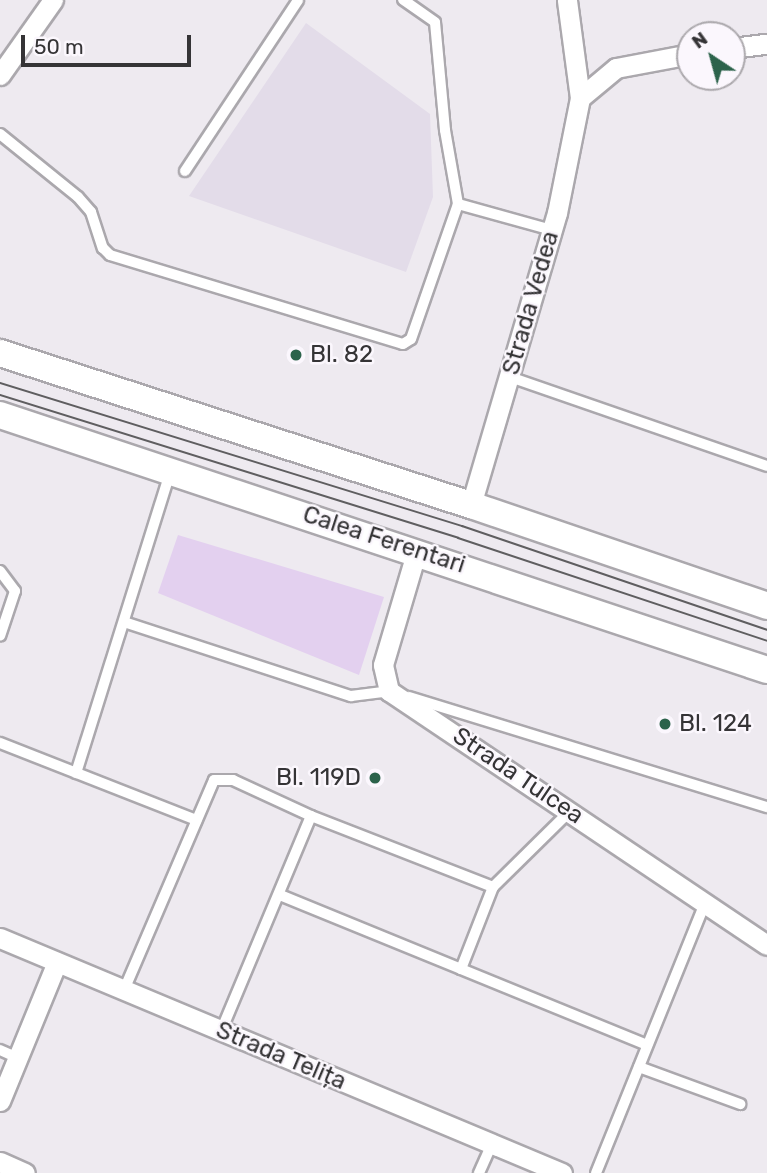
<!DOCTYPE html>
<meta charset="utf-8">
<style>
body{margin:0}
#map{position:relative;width:767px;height:1173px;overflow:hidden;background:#eeeaf0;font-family:Rubik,sans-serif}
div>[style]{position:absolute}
.built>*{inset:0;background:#e3dce9}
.green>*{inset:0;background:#e3d0ef}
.roads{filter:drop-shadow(2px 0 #aba8ad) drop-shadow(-2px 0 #aba8ad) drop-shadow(0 2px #aba8ad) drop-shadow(0 -2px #aba8ad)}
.lane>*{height:10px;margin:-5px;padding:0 5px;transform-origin:5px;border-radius:5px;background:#fff}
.street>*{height:19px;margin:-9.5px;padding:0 9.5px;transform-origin:9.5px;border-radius:9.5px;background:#fff}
.secondary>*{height:26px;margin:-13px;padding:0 13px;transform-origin:13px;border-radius:13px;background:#fff}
.tram>*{height:2px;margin:-1px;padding:0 1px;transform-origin:1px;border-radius:1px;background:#5f5e60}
.dots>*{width:19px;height:19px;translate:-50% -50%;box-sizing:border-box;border:4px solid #fbf7fd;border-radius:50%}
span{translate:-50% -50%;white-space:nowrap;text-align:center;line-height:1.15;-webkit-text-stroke:5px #fbf7fd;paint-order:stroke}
.street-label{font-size:24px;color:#353436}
.poi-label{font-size:24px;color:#353436}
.left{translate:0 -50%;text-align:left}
.right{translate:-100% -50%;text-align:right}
.north{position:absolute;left:676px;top:21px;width:70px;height:70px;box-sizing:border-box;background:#fbf7fd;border:2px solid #aca9ad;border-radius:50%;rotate:324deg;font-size:19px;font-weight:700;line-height:28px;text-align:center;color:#353436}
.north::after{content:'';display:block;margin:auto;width:24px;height:32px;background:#2c634b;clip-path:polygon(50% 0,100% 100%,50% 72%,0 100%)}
.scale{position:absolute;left:21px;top:35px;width:170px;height:32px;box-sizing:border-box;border:4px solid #353436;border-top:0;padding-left:9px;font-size:21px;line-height:24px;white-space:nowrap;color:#353436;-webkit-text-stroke:5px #fbf7fd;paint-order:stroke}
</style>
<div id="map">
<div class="built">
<div style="clip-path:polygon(306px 23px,430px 114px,433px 197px,406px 272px,189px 196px)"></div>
</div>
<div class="green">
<div style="clip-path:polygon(178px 535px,384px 597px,359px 675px,158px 593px)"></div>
</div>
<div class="roads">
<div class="lane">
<div style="left:0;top:134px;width:100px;rotate:38.9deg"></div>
<div style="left:78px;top:197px;width:20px;rotate:49deg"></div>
<div style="left:91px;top:212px;width:38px;rotate:72deg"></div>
<div style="left:103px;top:248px;width:10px;rotate:45deg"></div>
<div style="left:110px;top:255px;width:306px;rotate:16.9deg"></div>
<div style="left:403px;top:344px;width:9px;rotate:-32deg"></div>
<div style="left:411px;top:339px;width:143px;rotate:-70.8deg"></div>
<div style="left:458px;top:204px;width:75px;rotate:-100deg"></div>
<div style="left:445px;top:130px;width:108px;rotate:-95.3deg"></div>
<div style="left:435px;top:22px;width:39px;rotate:-145deg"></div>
<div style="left:185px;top:171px;width:205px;rotate:-56.5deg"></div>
<div style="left:458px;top:204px;width:98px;rotate:15.5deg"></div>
<div style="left:510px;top:377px;width:272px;rotate:19.1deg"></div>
<div style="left:0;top:571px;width:25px;rotate:53deg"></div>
<div style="left:15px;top:591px;width:47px;rotate:108.4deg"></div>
<div style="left:124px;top:622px;width:239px;rotate:18.1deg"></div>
<div style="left:351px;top:696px;width:40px;rotate:-7.1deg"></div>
<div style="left:409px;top:697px;width:375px;rotate:17.1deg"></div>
<div style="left:0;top:743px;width:211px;rotate:21.4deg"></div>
<div style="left:76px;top:773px;width:314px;rotate:-72.6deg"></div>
<div style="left:493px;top:887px;width:108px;rotate:-44.6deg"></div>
<div style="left:280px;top:895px;width:196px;rotate:22.2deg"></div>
<div style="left:461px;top:969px;width:88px;rotate:-68.7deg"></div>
<div style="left:493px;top:887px;width:195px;rotate:-158.7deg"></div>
<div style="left:461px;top:969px;width:201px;rotate:22.2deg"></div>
<div style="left:124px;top:990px;width:228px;rotate:-66.8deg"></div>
<div style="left:214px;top:780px;width:19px"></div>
<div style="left:233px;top:780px;width:86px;rotate:24.8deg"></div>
<div style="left:311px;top:816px;width:233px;rotate:112.7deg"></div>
<div style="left:0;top:1050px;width:20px;rotate:24deg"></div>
<div style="left:639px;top:1067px;width:108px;rotate:20.1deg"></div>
<div style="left:479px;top:1173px;width:32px;rotate:-66deg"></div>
<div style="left:596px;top:1173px;width:291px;rotate:-68deg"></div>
</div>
<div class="street">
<div style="left:732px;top:48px;width:35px;rotate:-7deg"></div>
<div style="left:0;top:75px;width:92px;rotate:-54.8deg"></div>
<div style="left:580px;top:98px;width:47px;rotate:-39.8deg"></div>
<div style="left:616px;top:68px;width:75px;rotate:-10.7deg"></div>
<div style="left:471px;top:505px;width:304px;rotate:-73.6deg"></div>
<div style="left:557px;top:213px;width:117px;rotate:-78.7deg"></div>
<div style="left:580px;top:98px;width:99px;rotate:-97.6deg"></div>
<div style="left:417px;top:550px;width:120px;rotate:106.5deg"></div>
<div style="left:383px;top:665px;width:27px;rotate:77deg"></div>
<div style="left:389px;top:691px;width:455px;rotate:33.9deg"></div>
<div style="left:0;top:938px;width:609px;rotate:22.69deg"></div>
<div style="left:0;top:1101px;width:150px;rotate:-67.7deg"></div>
<div style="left:0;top:1162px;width:27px;rotate:24deg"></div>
</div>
<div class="secondary">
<div style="left:0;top:353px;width:495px;rotate:17.9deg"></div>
<div style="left:471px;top:505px;width:313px;rotate:18.8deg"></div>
<div style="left:0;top:415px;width:808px;rotate:18.39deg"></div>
</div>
</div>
<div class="tram">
<div style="left:0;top:383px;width:484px;rotate:17.2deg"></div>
<div style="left:462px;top:526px;width:322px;rotate:18.8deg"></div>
<div style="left:0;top:395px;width:480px;rotate:17.3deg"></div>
<div style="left:458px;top:538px;width:326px;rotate:18.4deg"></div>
</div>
<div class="dots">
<div style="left:296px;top:355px;background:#2c634b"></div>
<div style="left:665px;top:724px;background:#2c634b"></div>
<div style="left:375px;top:778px;background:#2c634b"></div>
</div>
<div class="street-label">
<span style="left:531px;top:303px;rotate:-74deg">Strada Vedea</span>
<span style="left:384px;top:540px;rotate:18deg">Calea Ferentari</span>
<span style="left:518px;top:776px;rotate:34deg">Strada Tulcea</span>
<span style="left:281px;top:1056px;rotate:23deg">Strada Telița</span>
</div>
<div class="poi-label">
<span class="left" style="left:310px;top:355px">Bl. 82</span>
<span class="left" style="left:679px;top:724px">Bl. 124</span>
<span class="right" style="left:361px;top:778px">Bl. 119D</span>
</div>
<div class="north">N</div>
<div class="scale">50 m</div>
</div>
